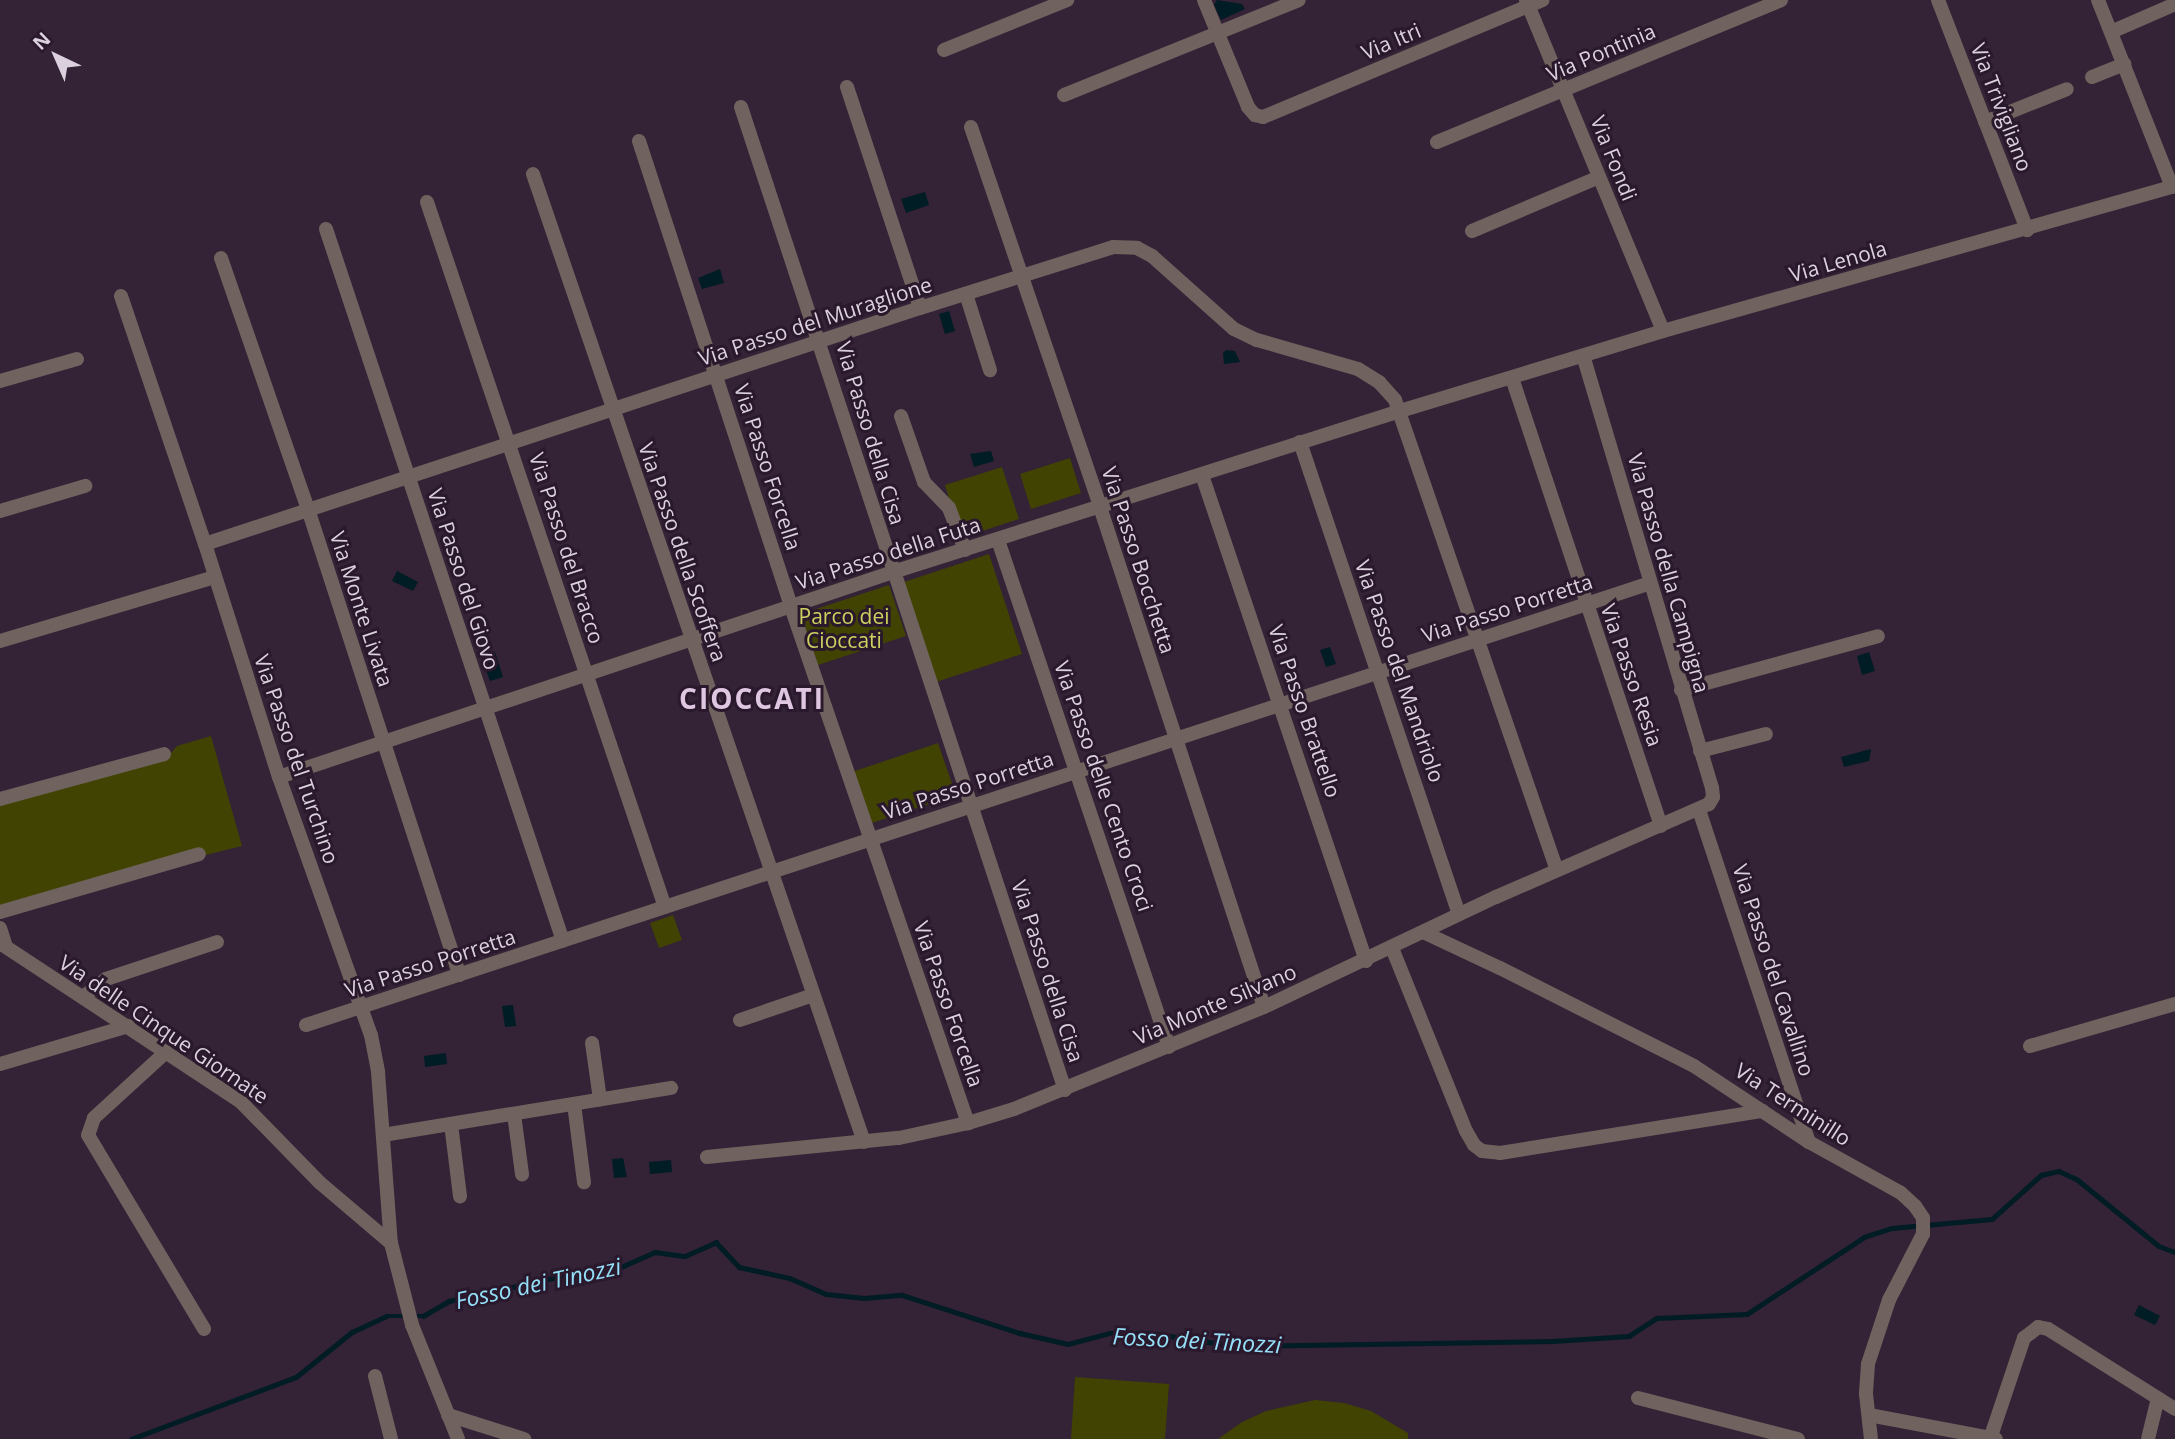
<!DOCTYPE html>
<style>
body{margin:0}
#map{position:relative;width:2175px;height:1439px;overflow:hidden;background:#342236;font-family:"Open Sans",sans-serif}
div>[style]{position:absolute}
.green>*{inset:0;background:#414302}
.water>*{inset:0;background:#001c25}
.stream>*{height:4.5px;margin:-2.25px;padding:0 2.25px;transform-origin:2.25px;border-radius:2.25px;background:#001c25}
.minor>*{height:14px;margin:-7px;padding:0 7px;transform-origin:7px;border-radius:7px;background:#70625e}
span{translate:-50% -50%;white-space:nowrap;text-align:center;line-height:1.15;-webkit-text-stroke:6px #2a182c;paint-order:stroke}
.street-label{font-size:21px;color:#dbd0dd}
.park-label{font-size:21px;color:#ccd161}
.water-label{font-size:23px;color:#95e0f9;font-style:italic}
.district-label{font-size:28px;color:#dfc7e2;font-weight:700;letter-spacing:2px}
.north{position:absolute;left:21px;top:21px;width:70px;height:70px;-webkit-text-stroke:5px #2a182c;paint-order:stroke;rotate:316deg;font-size:19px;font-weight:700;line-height:28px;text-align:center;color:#dbd0dd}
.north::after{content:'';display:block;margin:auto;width:24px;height:32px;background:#dbd0dd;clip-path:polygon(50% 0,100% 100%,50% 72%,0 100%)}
</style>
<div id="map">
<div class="green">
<div style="clip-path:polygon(1070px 458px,1081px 493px,1031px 509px,1020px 474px)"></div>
<div style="clip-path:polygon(1002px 467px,1019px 519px,961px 538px,945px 485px)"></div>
<div style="clip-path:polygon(989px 554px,1022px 654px,936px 682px,904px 582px)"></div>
<div style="clip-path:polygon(889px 585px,906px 636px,818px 665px,801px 614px)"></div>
<div style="clip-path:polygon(211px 736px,242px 846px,0 906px,0 801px,169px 755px,177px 746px)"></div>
<div style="clip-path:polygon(938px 743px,956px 795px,869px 824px,852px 772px)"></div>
<div style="clip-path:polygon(673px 915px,682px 940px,659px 948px,650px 923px)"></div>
<div style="clip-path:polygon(1075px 1377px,1169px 1384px,1165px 1439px,1071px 1439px)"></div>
<div style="clip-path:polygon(1315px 1400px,1344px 1403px,1371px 1411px,1408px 1433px,1408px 1439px,1218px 1439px,1242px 1422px,1266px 1411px)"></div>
</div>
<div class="water">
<div style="clip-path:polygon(1217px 0,1242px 4px,1245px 9px,1221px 20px,1214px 5px)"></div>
<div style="clip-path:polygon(925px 192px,929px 205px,906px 213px,901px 199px)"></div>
<div style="clip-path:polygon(720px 269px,724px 283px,702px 289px,698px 278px)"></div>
<div style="clip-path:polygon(949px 311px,955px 331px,945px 334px,939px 314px)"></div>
<div style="clip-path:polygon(1226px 350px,1235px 351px,1240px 362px,1224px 364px,1223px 353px)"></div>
<div style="clip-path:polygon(991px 451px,994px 461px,974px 467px,970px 454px)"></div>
<div style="clip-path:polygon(397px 571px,418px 582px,413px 591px,392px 581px)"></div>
<div style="clip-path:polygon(1330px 647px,1336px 664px,1326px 667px,1320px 650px)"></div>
<div style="clip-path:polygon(495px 652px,503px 677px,490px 681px,481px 656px)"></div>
<div style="clip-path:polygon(1869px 652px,1875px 671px,1862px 675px,1857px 656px)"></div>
<div style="clip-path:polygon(1871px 749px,1869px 761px,1844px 767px,1841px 757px)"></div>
<div style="clip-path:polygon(513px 1005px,516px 1026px,505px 1027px,502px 1006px)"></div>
<div style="clip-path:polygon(446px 1053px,447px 1064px,425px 1067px,424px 1056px)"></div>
<div style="clip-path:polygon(623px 1158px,627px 1177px,614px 1178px,612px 1159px)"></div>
<div style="clip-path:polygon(671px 1160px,672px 1172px,650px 1174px,649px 1162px)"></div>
<div style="clip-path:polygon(2139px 1305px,2160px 1316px,2155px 1325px,2134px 1315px)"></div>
</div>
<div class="stream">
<div style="left:131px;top:1439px;width:176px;rotate:-20.6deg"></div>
<div style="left:296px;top:1377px;width:72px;rotate:-38.8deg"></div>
<div style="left:352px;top:1332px;width:38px;rotate:-25deg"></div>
<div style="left:387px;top:1316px;width:36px"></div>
<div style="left:423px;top:1316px;width:30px;rotate:-30deg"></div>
<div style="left:449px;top:1301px;width:116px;rotate:-12.5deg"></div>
<div style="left:562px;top:1276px;width:50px;rotate:-5.7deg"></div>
<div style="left:612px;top:1271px;width:47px;rotate:-23.8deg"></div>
<div style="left:655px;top:1252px;width:30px;rotate:8deg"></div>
<div style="left:685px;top:1256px;width:34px;rotate:-24deg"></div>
<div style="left:716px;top:1242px;width:34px;rotate:47deg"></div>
<div style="left:739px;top:1267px;width:52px;rotate:12.2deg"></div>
<div style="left:790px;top:1278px;width:39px;rotate:24deg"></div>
<div style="left:826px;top:1294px;width:38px;rotate:6deg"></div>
<div style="left:864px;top:1298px;width:38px;rotate:-5deg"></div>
<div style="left:902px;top:1295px;width:124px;rotate:17.9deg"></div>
<div style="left:1020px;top:1333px;width:49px;rotate:12.9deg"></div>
<div style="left:1068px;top:1344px;width:43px;rotate:-14.7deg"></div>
<div style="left:1110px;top:1333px;width:41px"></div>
<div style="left:1151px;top:1333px;width:84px;rotate:8.9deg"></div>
<div style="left:1234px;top:1346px;width:319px;rotate:-0.9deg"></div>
<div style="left:1553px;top:1341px;width:76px;rotate:-3.8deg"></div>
<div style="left:1629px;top:1336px;width:33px;rotate:-33deg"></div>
<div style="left:1657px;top:1318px;width:90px;rotate:-2.5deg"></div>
<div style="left:1747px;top:1314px;width:140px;rotate:-33.3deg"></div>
<div style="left:1864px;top:1237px;width:29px;rotate:-18deg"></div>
<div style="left:1892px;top:1228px;width:100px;rotate:-5.1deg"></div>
<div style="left:1992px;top:1219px;width:66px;rotate:-41.9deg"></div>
<div style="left:2041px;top:1175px;width:18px;rotate:-13deg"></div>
<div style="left:2059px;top:1171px;width:21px;rotate:25deg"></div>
<div style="left:2078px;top:1180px;width:104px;rotate:39.2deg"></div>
<div style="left:2159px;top:1246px;width:17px;rotate:21deg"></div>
</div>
<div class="minor">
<div style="left:1204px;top:0;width:116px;rotate:67.6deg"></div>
<div style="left:1248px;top:107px;width:11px;rotate:49deg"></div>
<div style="left:1255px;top:115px;width:8px;rotate:14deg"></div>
<div style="left:1263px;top:117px;width:303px;rotate:-22.7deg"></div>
<div style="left:1526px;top:0;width:358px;rotate:67.5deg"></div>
<div style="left:1938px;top:0;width:247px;rotate:68.8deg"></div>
<div style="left:2098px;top:0;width:201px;rotate:68.4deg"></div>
<div style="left:2111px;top:32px;width:70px;rotate:-23.6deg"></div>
<div style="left:944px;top:50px;width:133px;rotate:-22.1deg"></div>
<div style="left:2092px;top:77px;width:35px;rotate:-22deg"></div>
<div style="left:847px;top:87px;width:233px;rotate:71.7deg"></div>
<div style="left:1064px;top:95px;width:253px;rotate:-22deg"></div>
<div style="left:741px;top:107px;width:1035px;rotate:71.76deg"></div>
<div style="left:1985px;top:122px;width:88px;rotate:-21.9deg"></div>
<div style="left:971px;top:127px;width:401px;rotate:71.2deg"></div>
<div style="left:1100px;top:507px;width:526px;rotate:71.84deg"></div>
<div style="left:639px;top:141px;width:490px;rotate:71.9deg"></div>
<div style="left:791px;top:607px;width:546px;rotate:71.07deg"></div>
<div style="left:1437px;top:142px;width:372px;rotate:-22.4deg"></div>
<div style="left:533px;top:174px;width:1023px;rotate:71.12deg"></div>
<div style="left:427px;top:202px;width:744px;rotate:71.35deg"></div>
<div style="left:326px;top:229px;width:750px;rotate:71.59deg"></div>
<div style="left:1472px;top:231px;width:138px;rotate:-23deg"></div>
<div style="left:221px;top:258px;width:266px;rotate:70.9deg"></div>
<div style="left:308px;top:509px;width:490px;rotate:72deg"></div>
<div style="left:966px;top:294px;width:80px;rotate:72.5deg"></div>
<div style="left:121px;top:296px;width:262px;rotate:71.3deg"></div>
<div style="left:205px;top:544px;width:244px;rotate:72.4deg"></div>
<div style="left:279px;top:777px;width:274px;rotate:70.4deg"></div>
<div style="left:371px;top:1035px;width:38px;rotate:79deg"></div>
<div style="left:378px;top:1072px;width:171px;rotate:85.7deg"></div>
<div style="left:391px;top:1243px;width:85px;rotate:75.6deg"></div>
<div style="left:412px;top:1325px;width:123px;rotate:68deg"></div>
<div style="left:1512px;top:378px;width:472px;rotate:71.6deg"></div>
<div style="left:0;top:381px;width:80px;rotate:-15.9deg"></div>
<div style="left:901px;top:416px;width:70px;rotate:70.8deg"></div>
<div style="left:924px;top:482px;width:36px;rotate:46deg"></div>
<div style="left:949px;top:508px;width:45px;rotate:69.1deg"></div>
<div style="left:1300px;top:442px;width:498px;rotate:71.4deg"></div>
<div style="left:1202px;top:475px;width:513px;rotate:71.35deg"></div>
<div style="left:0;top:511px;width:89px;rotate:-16.4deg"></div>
<div style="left:998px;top:540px;width:535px;rotate:71.36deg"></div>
<div style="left:205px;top:544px;width:753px;rotate:-18.27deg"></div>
<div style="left:920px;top:308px;width:202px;rotate:-17.5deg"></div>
<div style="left:1113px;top:247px;width:24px;rotate:2deg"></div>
<div style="left:1137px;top:248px;width:17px;rotate:28deg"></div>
<div style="left:1152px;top:256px;width:110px;rotate:41.7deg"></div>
<div style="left:1234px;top:329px;width:25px;rotate:26deg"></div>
<div style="left:1257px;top:340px;width:105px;rotate:16deg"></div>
<div style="left:1358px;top:369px;width:25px;rotate:32deg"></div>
<div style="left:1379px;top:382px;width:24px;rotate:48deg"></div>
<div style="left:1395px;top:400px;width:497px;rotate:71deg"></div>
<div style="left:0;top:641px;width:224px;rotate:-16.6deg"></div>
<div style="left:1681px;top:690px;width:204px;rotate:-15.3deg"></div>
<div style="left:1700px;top:751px;width:68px;rotate:-14.4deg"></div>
<div style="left:279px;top:777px;width:647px;rotate:-18.46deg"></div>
<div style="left:893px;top:572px;width:532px;rotate:-17.62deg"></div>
<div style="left:1400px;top:411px;width:275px;rotate:-16.9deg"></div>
<div style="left:1663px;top:331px;width:532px;rotate:-15.81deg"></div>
<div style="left:0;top:799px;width:170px;rotate:-15.3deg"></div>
<div style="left:1699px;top:810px;width:350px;rotate:71.7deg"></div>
<div style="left:0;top:912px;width:207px;rotate:-16.2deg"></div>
<div style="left:0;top:928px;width:19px;rotate:72deg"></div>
<div style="left:1423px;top:932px;width:85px;rotate:25.1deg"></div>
<div style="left:1500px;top:968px;width:217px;rotate:26.8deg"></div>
<div style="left:1694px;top:1066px;width:138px;rotate:33.5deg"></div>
<div style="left:1809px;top:1142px;width:105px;rotate:29deg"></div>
<div style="left:1901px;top:1193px;width:19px;rotate:43deg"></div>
<div style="left:1915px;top:1206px;width:14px;rotate:56deg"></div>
<div style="left:1923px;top:1218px;width:16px;rotate:90deg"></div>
<div style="left:1923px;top:1234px;width:74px;rotate:117.3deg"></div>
<div style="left:1889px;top:1300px;width:67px;rotate:108.2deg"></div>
<div style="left:1868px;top:1364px;width:30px;rotate:94deg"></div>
<div style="left:1866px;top:1394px;width:45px;rotate:83.7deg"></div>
<div style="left:0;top:943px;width:289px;rotate:33.4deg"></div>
<div style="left:241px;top:1102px;width:112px;rotate:45.7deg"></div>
<div style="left:319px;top:1182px;width:94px;rotate:40.3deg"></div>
<div style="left:1392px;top:948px;width:197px;rotate:68deg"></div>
<div style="left:1466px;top:1131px;width:16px;rotate:60deg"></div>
<div style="left:1474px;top:1145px;width:10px;rotate:37deg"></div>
<div style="left:1482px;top:1151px;width:18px;rotate:6deg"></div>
<div style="left:1500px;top:1153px;width:266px;rotate:-9.1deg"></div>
<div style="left:83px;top:997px;width:29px;rotate:-38deg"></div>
<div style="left:106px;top:979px;width:117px;rotate:-18.4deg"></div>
<div style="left:740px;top:1020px;width:77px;rotate:-18.9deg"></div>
<div style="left:306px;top:1025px;width:1408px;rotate:-18.2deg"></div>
<div style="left:592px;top:1043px;width:57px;rotate:81.9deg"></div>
<div style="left:2030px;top:1046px;width:151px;rotate:-16.2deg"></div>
<div style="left:166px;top:1052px;width:98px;rotate:137.5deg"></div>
<div style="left:94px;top:1118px;width:18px;rotate:109deg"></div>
<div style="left:88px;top:1135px;width:226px;rotate:59.1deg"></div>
<div style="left:0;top:1064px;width:134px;rotate:-16.5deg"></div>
<div style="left:574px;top:1104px;width:79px;rotate:82.7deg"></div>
<div style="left:514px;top:1114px;width:61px;rotate:82.4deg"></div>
<div style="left:451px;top:1124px;width:73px;rotate:82.9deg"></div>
<div style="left:383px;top:1135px;width:292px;rotate:-9.3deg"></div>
<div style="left:707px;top:1157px;width:193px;rotate:-5.7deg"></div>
<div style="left:899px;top:1138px;width:71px;rotate:-12.3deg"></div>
<div style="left:968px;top:1123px;width:48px;rotate:-16.9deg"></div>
<div style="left:1014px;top:1109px;width:270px;rotate:-22.2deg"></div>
<div style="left:1264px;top:1007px;width:257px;rotate:-25.4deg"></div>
<div style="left:1496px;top:897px;width:232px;rotate:-23.6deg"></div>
<div style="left:1709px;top:804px;width:8px;rotate:-60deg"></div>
<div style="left:1713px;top:797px;width:9px;rotate:-96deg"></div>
<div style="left:1712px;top:788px;width:451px;rotate:-106.6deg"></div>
<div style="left:375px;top:1376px;width:65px;rotate:75.7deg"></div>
<div style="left:1638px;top:1398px;width:165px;rotate:14.4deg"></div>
<div style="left:448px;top:1415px;width:80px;rotate:17.5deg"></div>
<div style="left:1869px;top:1415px;width:129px;rotate:10.7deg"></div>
<div style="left:1990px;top:1439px;width:107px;rotate:-71.4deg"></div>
<div style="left:2024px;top:1338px;width:18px;rotate:-38deg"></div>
<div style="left:2038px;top:1327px;width:10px;rotate:11deg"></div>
<div style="left:2048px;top:1329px;width:150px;rotate:32.2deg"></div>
<div style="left:2148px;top:1439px;width:42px;rotate:-76.3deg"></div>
</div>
<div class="street-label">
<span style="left:1391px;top:41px;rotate:-23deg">Via Itri</span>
<span style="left:1601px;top:52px;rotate:-23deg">Via Pontinia</span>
<span style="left:2002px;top:107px;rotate:69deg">Via Trivigliano</span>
<span style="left:1614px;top:158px;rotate:68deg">Via Fondi</span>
<span style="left:1838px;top:261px;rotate:-16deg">Via Lenola</span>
<span style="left:815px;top:321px;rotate:-18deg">Via Passo del Muraglione</span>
<span style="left:871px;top:433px;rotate:73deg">Via Passo della Cisa</span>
<span style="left:768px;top:467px;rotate:72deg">Via Passo Forcella</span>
<span style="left:567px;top:548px;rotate:72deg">Via Passo del Bracco</span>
<span style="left:683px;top:552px;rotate:71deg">Via Passo della Scoffera</span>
<span style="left:888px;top:553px;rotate:-18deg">Via Passo della Futa</span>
<span style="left:1139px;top:560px;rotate:72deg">Via Passo Bocchetta</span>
<span style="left:1669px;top:573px;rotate:74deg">Via Passo della Campigna</span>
<span style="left:464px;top:579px;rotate:72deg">Via Passo del Giovo</span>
<span style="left:1507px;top:608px;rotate:-18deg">Via Passo Porretta</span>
<span style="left:362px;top:609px;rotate:72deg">Via Monte Livata</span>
<span style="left:1400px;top:671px;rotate:71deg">Via Passo del Mandriolo</span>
<span style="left:1632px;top:675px;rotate:71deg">Via Passo Resia</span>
<span style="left:1305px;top:711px;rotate:71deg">Via Passo Brattello</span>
<span style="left:297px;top:759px;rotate:71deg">Via Passo del Turchino</span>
<span style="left:968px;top:785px;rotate:-18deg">Via Passo Porretta</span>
<span style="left:1104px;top:786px;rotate:71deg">Via Passo delle Cento Croci</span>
<span style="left:430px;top:963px;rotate:-18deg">Via Passo Porretta</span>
<span style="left:1774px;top:970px;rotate:72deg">Via Passo del Cavallino</span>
<span style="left:1048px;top:971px;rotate:72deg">Via Passo della Cisa</span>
<span style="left:949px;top:1004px;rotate:71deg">Via Passo Forcella</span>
<span style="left:1215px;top:1004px;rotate:-23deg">Via Monte Silvano</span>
<span style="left:164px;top:1029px;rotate:34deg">Via delle Cinque Giornate</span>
<span style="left:1793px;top:1104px;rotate:33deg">Via Terminillo</span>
</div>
<div class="park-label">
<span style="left:844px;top:628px">Parco dei<br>Cioccati</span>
</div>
<div class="water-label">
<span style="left:538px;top:1283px;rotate:-12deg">Fosso dei Tinozzi</span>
<span style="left:1197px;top:1340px;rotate:3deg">Fosso dei Tinozzi</span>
</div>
<div class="district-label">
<span style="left:752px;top:698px">CIOCCATI</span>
</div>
<div class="north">N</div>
</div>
